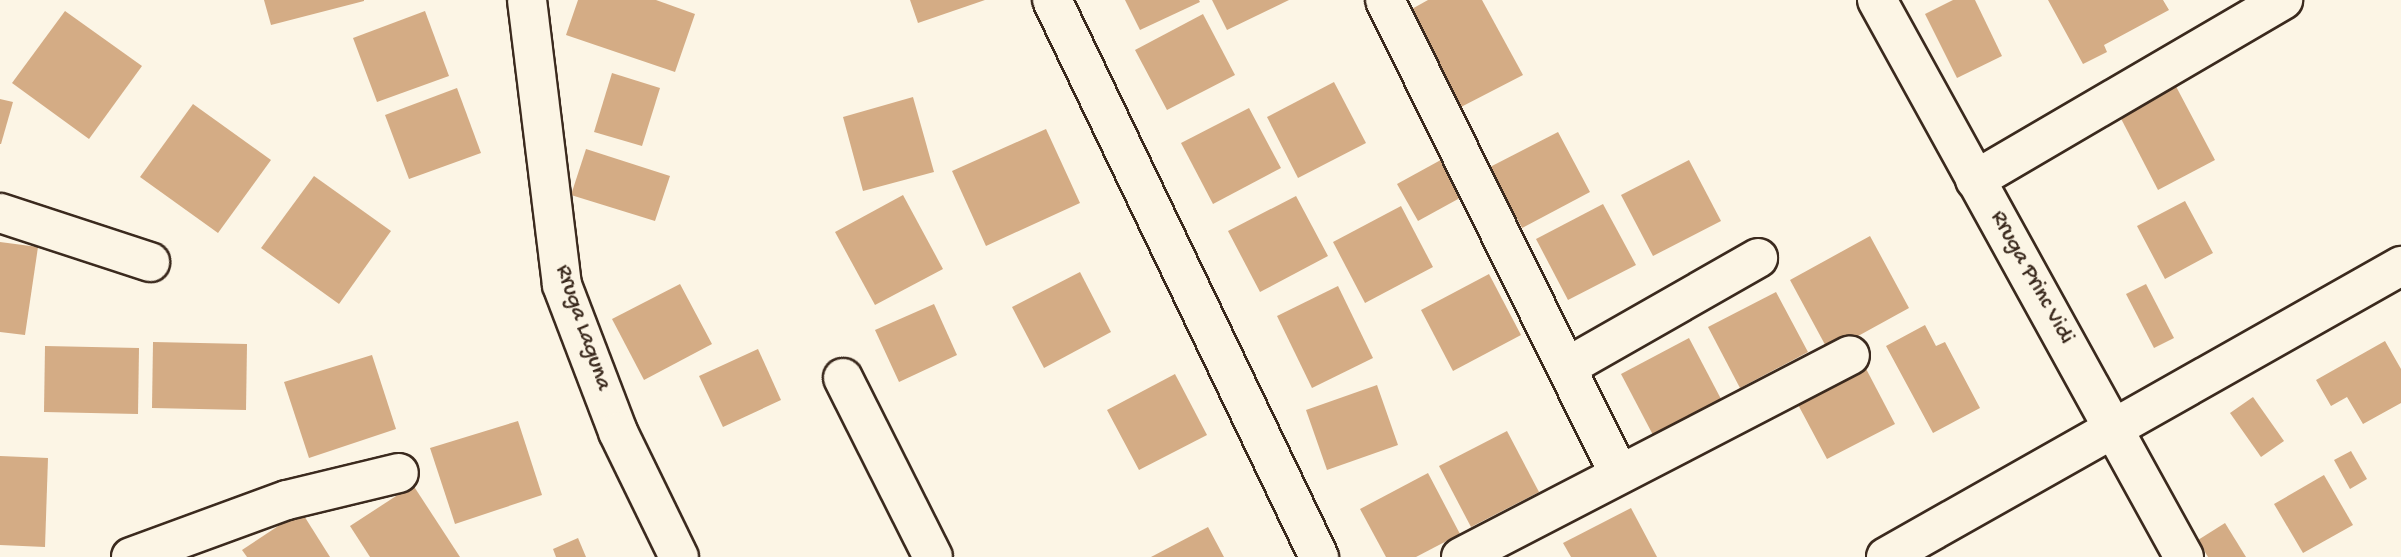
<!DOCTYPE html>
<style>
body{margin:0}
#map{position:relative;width:2401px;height:557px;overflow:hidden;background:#fcf5e5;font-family:"Gochi Hand",sans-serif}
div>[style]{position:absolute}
.building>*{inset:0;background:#d4ac85}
.roads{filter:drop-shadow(2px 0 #3b2a1e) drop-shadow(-2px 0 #3b2a1e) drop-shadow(0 2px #3b2a1e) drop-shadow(0 -2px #3b2a1e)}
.minor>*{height:38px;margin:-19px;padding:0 19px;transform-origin:19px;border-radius:19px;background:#fcf5e5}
span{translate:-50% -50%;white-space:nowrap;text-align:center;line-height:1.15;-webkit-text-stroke:5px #fcf5e5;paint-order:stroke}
.street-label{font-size:23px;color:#3b2a1e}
</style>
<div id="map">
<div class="building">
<div style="clip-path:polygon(264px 0,364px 0,364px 1px,271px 25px)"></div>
<div style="clip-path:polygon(578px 0,656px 0,695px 14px,675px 72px,566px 35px)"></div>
<div style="clip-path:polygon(910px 0,985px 0,918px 23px)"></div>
<div style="clip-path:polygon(1125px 0,1199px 0,1200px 2px,1140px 30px)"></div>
<div style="clip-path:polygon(1212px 0,1289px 0,1227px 30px)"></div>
<div style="clip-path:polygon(1428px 0,1482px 0,1523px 75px,1461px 107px,1410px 10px)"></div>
<div style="clip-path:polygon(1953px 0,1975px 0,2002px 56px,1957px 78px,1925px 14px)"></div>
<div style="clip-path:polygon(2048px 0,2163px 0,2169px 10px,2104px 45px,2107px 52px,2083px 64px)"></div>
<div style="clip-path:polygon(65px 11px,142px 66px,89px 139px,12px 83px)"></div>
<div style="clip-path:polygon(425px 11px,449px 76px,377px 102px,353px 38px)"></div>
<div style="clip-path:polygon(1203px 14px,1235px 75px,1167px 110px,1135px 50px)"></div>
<div style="clip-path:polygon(612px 73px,660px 88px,642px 146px,594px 132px)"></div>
<div style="clip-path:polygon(2171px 77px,2215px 160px,2158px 190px,2115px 107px)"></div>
<div style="clip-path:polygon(1334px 82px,1366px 143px,1298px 178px,1267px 117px)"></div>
<div style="clip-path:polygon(457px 88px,481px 153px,409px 179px,385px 115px)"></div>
<div style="clip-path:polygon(913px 97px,934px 172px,863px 191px,843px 117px)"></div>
<div style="clip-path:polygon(0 99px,13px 102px,1px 144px,0 144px)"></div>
<div style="clip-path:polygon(193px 104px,271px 160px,218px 233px,140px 177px)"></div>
<div style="clip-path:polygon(1249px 108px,1281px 168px,1213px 204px,1181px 143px)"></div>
<div style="clip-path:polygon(1046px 129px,1080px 203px,986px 246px,952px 171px)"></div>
<div style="clip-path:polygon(1558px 132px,1590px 192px,1522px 228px,1490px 167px)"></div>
<div style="clip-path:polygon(586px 149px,670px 176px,655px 221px,571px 195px)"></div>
<div style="clip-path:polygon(1448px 156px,1469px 193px,1418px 221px,1397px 184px)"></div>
<div style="clip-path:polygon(1689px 160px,1721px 221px,1653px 256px,1621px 195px)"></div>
<div style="clip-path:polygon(314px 176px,391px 231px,339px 304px,261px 248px)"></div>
<div style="clip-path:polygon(903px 195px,943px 269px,875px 305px,835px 232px)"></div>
<div style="clip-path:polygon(1296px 196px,1328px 256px,1260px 292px,1228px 231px)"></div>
<div style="clip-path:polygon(2185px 201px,2213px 253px,2165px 279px,2137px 226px)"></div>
<div style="clip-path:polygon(1603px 204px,1636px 265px,1568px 300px,1536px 239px)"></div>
<div style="clip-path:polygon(1401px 206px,1433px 267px,1365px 303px,1333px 242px)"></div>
<div style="clip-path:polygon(1870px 236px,1909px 308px,1829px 352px,1790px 280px)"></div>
<div style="clip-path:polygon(0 242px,38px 247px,25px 335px,0 332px)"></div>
<div style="clip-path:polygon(1080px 272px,1111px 332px,1044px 368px,1012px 307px)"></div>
<div style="clip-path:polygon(1489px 274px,1521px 335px,1453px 371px,1421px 310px)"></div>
<div style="clip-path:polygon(680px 284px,712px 344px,644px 380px,612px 319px)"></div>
<div style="clip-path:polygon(2146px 284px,2174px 338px,2154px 348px,2126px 294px)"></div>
<div style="clip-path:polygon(1338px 286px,1373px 358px,1312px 388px,1277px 316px)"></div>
<div style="clip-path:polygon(1776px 292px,1808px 352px,1740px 388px,1708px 327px)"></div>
<div style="clip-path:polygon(934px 304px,957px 355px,899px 382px,875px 330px)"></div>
<div style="clip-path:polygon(1925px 325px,1936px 346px,1945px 342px,1980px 408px,1933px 433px,1886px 346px)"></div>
<div style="clip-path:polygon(1689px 338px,1721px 399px,1653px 435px,1621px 374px)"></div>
<div style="clip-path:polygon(2385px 341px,2401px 369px,2401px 403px,2363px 424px,2347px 397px,2331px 406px,2316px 380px)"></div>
<div style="clip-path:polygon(153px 342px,247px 344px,246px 410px,152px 408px)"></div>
<div style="clip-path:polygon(45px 346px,139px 348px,138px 414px,44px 412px)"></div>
<div style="clip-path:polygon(758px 349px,781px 400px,723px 427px,699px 376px)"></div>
<div style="clip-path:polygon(372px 355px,396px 429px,309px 458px,284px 382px)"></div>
<div style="clip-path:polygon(1863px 363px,1895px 424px,1827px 459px,1795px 399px)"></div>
<div style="clip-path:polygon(1175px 374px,1207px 435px,1139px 470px,1107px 410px)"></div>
<div style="clip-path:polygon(1377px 385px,1398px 445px,1327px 470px,1306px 410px)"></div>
<div style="clip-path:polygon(2253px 397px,2284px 441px,2261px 457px,2230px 413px)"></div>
<div style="clip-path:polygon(518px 421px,542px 495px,455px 524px,430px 448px)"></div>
<div style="clip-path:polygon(1507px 431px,1539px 492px,1471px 527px,1439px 466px)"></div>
<div style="clip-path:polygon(2351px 451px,2367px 479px,2350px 489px,2334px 460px)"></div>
<div style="clip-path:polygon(0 456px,48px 458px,45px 547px,0 545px)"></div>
<div style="clip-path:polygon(1428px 473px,1460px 534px,1416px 557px,1386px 557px,1360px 509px)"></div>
<div style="clip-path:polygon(2324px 475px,2353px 525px,2303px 553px,2274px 504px)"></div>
<div style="clip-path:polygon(413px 485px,460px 557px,370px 557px,350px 526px)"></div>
<div style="clip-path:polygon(1631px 508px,1657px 557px,1571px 557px,1563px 543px)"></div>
<div style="clip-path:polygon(301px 511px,330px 557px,247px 557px,242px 550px)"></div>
<div style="clip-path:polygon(2225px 523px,2246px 557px,2208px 557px,2198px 540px)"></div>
<div style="clip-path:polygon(1208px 527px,1224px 557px,1151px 557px)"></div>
<div style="clip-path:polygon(578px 538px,586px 557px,556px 557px,553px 549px)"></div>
</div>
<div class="roads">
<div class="minor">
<div style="left:527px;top:0;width:287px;rotate:83deg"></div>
<div style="left:562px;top:285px;width:157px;rotate:69.1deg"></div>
<div style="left:618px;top:432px;width:139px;rotate:64deg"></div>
<div style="left:1052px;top:0;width:618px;rotate:64.39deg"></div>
<div style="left:1385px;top:0;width:529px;rotate:63.73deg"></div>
<div style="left:1877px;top:0;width:636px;rotate:61.14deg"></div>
<div style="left:1975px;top:180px;width:357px;rotate:-30.3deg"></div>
<div style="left:0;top:213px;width:158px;rotate:18.1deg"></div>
<div style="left:1567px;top:367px;width:220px;rotate:-29.7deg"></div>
<div style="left:843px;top:378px;width:200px;rotate:63.3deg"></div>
<div style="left:131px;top:557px;width:166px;rotate:-20.1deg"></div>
<div style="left:287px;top:500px;width:115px;rotate:-13.6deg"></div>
<div style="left:1461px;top:557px;width:438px;rotate:-27.4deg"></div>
<div style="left:1886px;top:557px;width:592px;rotate:-29.47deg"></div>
</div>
</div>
<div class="street-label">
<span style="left:2031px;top:278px;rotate:61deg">Rruga Princ Vidi</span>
<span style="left:582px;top:328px;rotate:71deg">Rruga Laguna</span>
</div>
</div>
